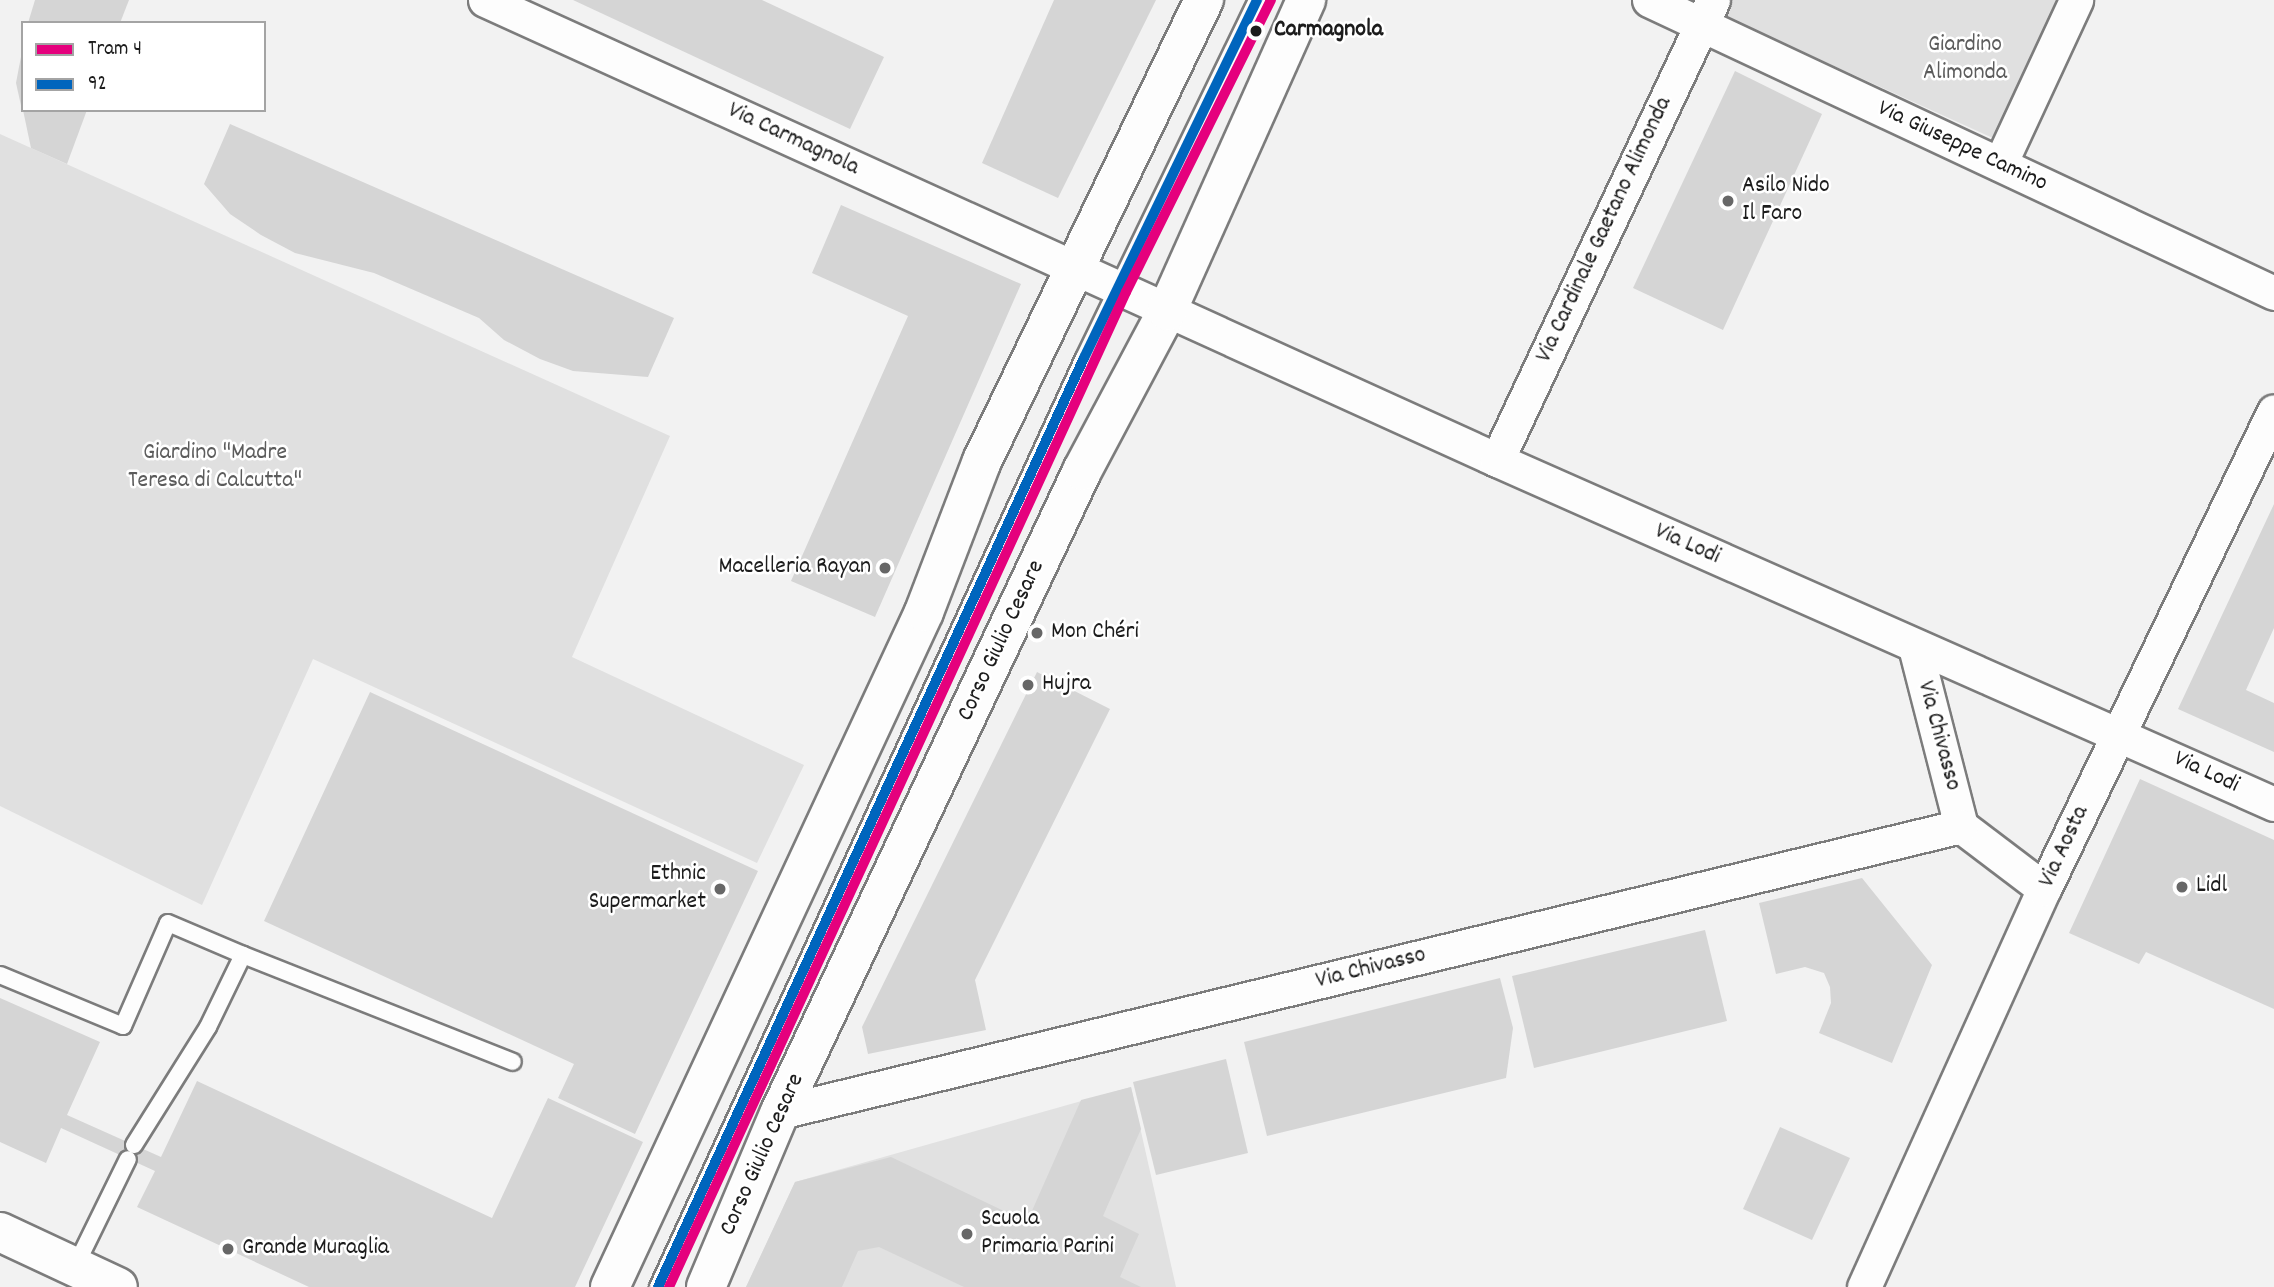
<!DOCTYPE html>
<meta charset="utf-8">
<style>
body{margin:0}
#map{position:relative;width:2274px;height:1287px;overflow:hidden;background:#f2f2f2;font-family:Dekko,sans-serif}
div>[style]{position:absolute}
.built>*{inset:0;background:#e1e1e1}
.green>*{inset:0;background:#e0e0e0}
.building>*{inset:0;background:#d5d5d5}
.roads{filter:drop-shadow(2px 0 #7c7c7c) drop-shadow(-2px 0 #7c7c7c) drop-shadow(0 2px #7c7c7c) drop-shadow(0 -2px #7c7c7c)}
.service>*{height:16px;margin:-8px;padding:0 8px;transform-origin:8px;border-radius:8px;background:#fdfdfd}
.minor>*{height:33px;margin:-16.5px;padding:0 16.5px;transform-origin:16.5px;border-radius:16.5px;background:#fdfdfd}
.tertiary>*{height:38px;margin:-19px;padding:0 19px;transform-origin:19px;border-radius:19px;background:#fdfdfd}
.bus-1>*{height:10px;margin:-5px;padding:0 5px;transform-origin:5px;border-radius:5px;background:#0065bd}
.tram-1>*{height:10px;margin:-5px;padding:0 5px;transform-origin:5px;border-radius:5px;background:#e5007d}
.dots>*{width:19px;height:19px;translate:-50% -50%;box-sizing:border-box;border:4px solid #fff;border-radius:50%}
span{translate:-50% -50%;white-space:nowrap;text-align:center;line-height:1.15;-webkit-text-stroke:5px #fff;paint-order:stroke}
.stop-label{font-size:24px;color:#1c1c1c;font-weight:700}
.left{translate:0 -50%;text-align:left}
.park-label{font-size:24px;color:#5c5c5c}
.street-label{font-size:24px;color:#1c1c1c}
.poi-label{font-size:24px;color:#1c1c1c}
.right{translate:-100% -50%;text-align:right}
.legend{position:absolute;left:21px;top:21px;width:245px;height:91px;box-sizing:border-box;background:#fff;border:2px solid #a4a4a4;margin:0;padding:9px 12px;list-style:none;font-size:21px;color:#1c1c1c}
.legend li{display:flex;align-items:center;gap:14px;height:35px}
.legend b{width:35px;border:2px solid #a4a4a4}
</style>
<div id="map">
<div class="built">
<div style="clip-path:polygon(1131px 1087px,1176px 1287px,746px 1287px,795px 1182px)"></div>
</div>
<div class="green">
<div style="clip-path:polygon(1729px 0,2058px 0,1995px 139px,1722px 15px)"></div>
<div style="clip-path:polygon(0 134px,670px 436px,572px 657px,804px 765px,757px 863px,313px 659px,202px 905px,0 806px)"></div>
</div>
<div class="building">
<div style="clip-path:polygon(35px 0,129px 0,120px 23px,28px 23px)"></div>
<div style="clip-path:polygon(573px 0,762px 0,884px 57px,850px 129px)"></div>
<div style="clip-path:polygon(1054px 0,1156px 0,1058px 198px,982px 163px)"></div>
<div style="clip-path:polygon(23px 46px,23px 110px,22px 110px,16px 83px)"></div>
<div style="clip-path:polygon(1735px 71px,1822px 114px,1723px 330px,1633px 288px)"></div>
<div style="clip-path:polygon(23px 110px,87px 110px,67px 164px,31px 148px)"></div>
<div style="clip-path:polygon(230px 124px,674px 318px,648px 377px,573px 371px,540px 359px,504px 340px,479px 318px,374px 273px,295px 253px,261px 235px,230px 214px,204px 184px)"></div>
<div style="clip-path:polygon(841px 205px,1021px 284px,875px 617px,791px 581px,908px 316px,812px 273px)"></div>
<div style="clip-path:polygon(2274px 504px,2274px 628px,2246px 690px,2274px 703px,2274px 752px,2178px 709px)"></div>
<div style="clip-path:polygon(1037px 672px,1110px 709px,975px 980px,986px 1030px,868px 1054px,862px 1027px)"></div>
<div style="clip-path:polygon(370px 692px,758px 871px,635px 1134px,558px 1098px,574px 1064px,264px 921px)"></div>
<div style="clip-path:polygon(2140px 779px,2274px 840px,2274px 1009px,2146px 952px,2139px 964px,2069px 933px)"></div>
<div style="clip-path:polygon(1862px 878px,1932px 965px,1892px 1063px,1819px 1033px,1831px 1003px,1830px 987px,1824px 973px,1805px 967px,1776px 974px,1759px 903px)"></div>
<div style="clip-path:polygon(1705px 930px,1727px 1021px,1534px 1068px,1512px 976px)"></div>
<div style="clip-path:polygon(1500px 978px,1513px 1028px,1506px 1078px,1267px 1136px,1244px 1042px)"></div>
<div style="clip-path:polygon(0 998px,100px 1042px,67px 1115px,161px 1157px,197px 1081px,492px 1218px,548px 1098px,643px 1142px,575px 1287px,309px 1287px,137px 1207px,155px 1171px,61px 1128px,46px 1163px,0 1142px)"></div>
<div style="clip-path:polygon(1226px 1059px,1248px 1153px,1156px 1175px,1133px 1082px)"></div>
<div style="clip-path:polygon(1131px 1087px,1141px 1129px,1103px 1216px,1139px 1234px,1120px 1277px,1141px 1287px,964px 1287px,879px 1247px,858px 1251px,842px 1287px,746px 1287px,795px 1182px,891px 1157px,1027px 1222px,1081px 1100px)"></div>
<div style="clip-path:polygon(1780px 1127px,1850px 1158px,1812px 1240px,1743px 1209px)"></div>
</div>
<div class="roads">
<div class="service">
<div style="left:0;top:975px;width:133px;rotate:22.5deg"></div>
<div style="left:123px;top:1026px;width:112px;rotate:-66.4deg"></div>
<div style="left:168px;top:923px;width:82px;rotate:23.1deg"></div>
<div style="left:134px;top:1145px;width:139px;rotate:-57.9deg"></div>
<div style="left:208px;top:1027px;width:80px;rotate:-64.1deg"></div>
<div style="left:243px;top:955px;width:290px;rotate:21.6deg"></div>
<div style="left:75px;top:1267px;width:120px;rotate:-63.9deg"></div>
<div style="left:658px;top:1287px;width:1022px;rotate:-65.37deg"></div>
<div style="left:1084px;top:358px;width:398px;rotate:-64.2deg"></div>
</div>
<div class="minor">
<div style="left:485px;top:0;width:1112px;rotate:24.44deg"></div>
<div style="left:1497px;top:460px;width:850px;rotate:23.88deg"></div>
<div style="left:1649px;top:0;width:690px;rotate:25.12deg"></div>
<div style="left:2000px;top:164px;width:181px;rotate:-65.1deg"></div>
<div style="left:1497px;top:460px;width:508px;rotate:-64.85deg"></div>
<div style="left:1915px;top:647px;width:185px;rotate:75.6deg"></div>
<div style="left:1961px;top:826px;width:104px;rotate:37.2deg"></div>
<div style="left:780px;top:1112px;width:1215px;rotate:-13.61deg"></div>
<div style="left:1864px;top:1287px;width:437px;rotate:-65.7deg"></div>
<div style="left:2044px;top:889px;width:530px;rotate:-64.3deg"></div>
</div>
<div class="tertiary">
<div style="left:0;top:1232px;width:130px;rotate:25deg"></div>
<div style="left:610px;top:1287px;width:744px;rotate:-65.05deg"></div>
<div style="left:924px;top:612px;width:162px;rotate:-69deg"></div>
<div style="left:982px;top:461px;width:512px;rotate:-64.29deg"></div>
<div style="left:706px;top:1287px;width:190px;rotate:-67.1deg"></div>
<div style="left:780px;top:1112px;width:709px;rotate:-64.77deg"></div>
<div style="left:1082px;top:471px;width:181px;rotate:-62deg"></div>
<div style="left:1167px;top:311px;width:341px;rotate:-65.9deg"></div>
</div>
</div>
<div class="bus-1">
<div style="left:658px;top:1287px;width:1022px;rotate:-65.37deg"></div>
<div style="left:1084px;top:358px;width:398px;rotate:-64.2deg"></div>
</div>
<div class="tram-1">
<div style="left:669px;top:1287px;width:1095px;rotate:-65.33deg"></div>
<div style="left:1126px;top:292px;width:326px;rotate:-63.6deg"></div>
</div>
<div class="dots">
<div style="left:1256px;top:31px;background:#1c1c1c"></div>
<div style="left:1728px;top:201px;background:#676767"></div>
<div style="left:885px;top:568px;background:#676767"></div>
<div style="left:1037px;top:633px;background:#676767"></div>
<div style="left:1028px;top:685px;background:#676767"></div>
<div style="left:2182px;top:887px;background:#676767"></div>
<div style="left:720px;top:889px;background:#676767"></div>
<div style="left:967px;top:1234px;background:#676767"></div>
<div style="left:228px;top:1249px;background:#676767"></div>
</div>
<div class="stop-label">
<span class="left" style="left:1274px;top:31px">Carmagnola</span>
</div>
<div class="park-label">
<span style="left:1965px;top:60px">Giardino<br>Alimonda</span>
<span style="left:215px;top:468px">Giardino "Madre<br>Teresa di Calcutta"</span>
</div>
<div class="street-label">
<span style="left:793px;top:140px;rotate:25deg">Via Carmagnola</span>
<span style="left:1962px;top:147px;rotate:25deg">Via Giuseppe Camino</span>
<span style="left:1605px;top:230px;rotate:-65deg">Via Cardinale Gaetano Alimonda</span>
<span style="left:1687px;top:545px;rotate:24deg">Via Lodi</span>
<span style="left:1002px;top:641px;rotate:-65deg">Corso Giulio Cesare</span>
<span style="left:1938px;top:736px;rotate:75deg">Via Chivasso</span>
<span style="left:2206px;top:773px;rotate:25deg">Via Lodi</span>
<span style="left:2065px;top:847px;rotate:-65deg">Via Aosta</span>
<span style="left:1371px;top:969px;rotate:-14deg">Via Chivasso</span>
<span style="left:763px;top:1155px;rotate:-66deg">Corso Giulio Cesare</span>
</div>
<div class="poi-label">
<span class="left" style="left:1742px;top:201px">Asilo Nido<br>Il Faro</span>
<span class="right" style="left:871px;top:568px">Macelleria Rayan</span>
<span class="left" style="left:1051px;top:633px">Mon Chéri</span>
<span class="left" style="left:1042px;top:685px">Hujra</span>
<span class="right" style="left:706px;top:889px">Ethnic<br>Supermarket</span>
<span class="left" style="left:2196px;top:887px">Lidl</span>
<span class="left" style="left:981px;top:1234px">Scuola<br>Primaria Parini</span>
<span class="left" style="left:242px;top:1249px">Grande Muraglia</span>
</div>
<ul class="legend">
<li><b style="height:9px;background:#e5007d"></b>Tram 4</li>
<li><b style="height:9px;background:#0065bd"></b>92</li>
</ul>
</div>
